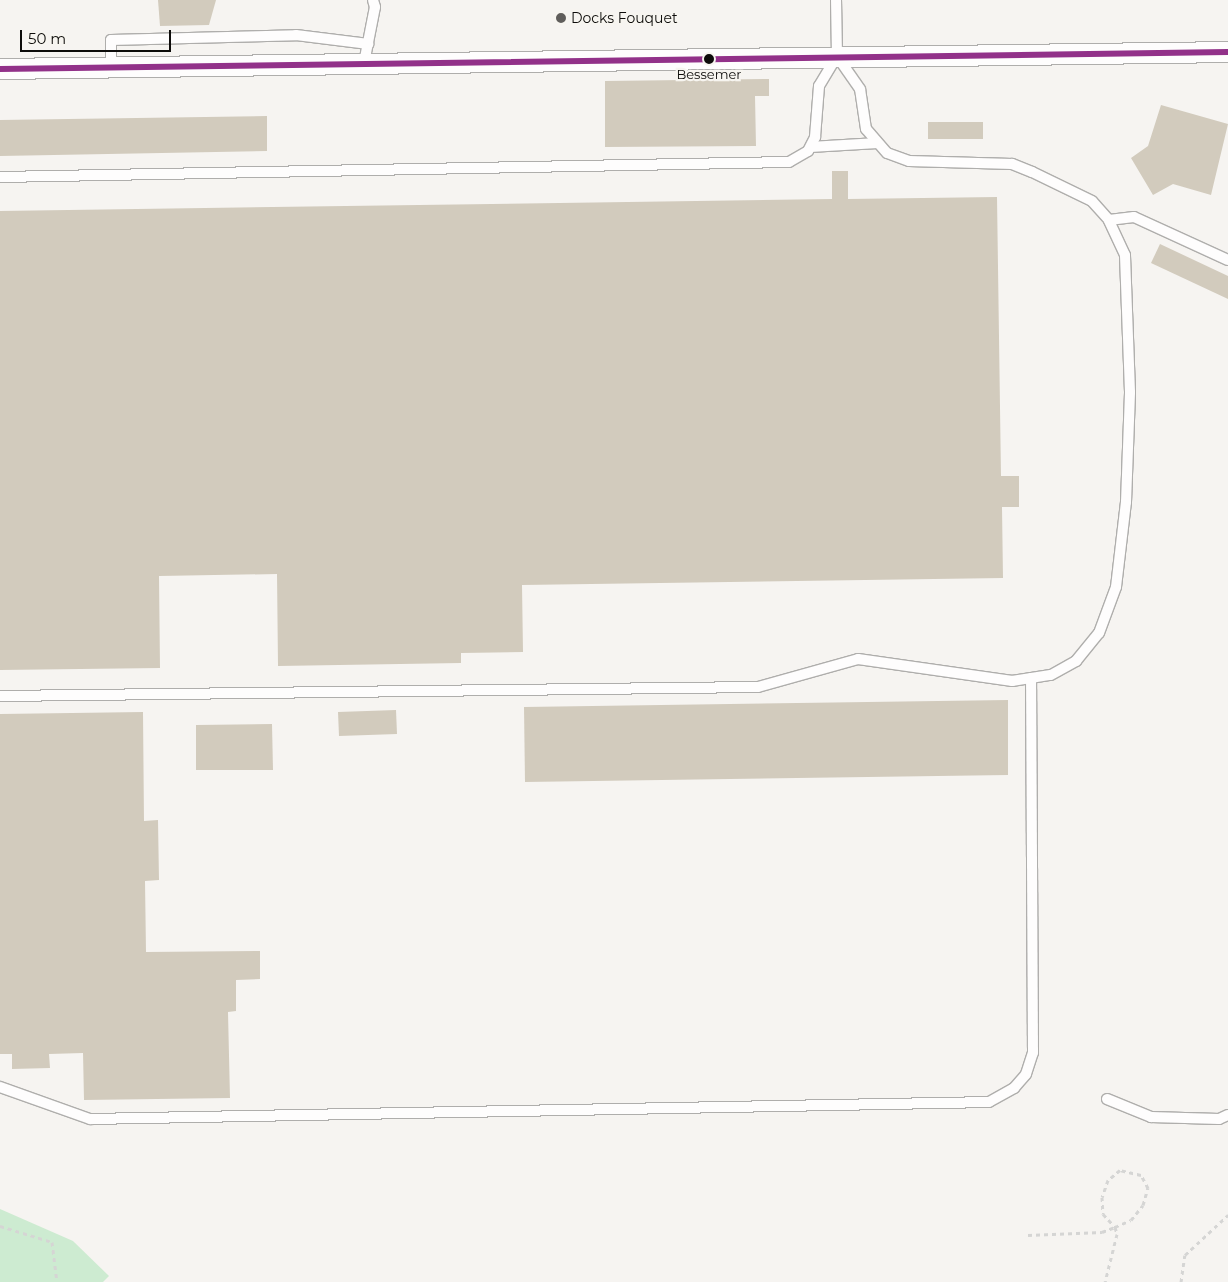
<!DOCTYPE html>
<style>
body{margin:0}
#map{position:relative;width:1228px;height:1282px;overflow:hidden;background:#f6f4f1;font-family:Montserrat,sans-serif}
div>[style]{position:absolute}
.green>*{inset:0;background:#cdebd1}
.building>*{inset:0;background:#d2cbbd}
.path>*{height:3px;margin-top:-1.5px;transform-origin:0;background:repeating-linear-gradient(90deg,#d5d5d4 0 4px,transparent 0 8px)}
.roads{filter:drop-shadow(1px 0 #afaeac) drop-shadow(-1px 0 #afaeac) drop-shadow(0 1px #afaeac) drop-shadow(0 -1px #afaeac)}
.service>*{height:10px;margin:-5px;padding:0 5px;transform-origin:5px;border-radius:5px;background:#fefdfd}
.minor>*{height:20px;margin:-10px;padding:0 10px;transform-origin:10px;border-radius:10px;background:#fefdfd}
.bus-1>*{height:6px;margin:-3px;padding:0 3px;transform-origin:3px;border-radius:3px;background:#923189}
.dots>*{width:14px;height:14px;translate:-50% -50%;box-sizing:border-box;border:2px solid #f7f5f0;border-radius:50%}
span{translate:-50% -50%;white-space:nowrap;text-align:center;line-height:1.15;-webkit-text-stroke:4.5px #f7f5f0;paint-order:stroke}
.bus-label{font-size:13px;color:#0d0c0a}
.poi-label{font-size:14px;color:#0d0c0a}
.left{translate:0 -50%;text-align:left}
.scale{position:absolute;left:20px;top:30px;width:151px;height:22px;box-sizing:border-box;border:2px solid #0d0c0a;border-top:0;padding-left:6px;font-size:15px;line-height:18px;white-space:nowrap;color:#0d0c0a;-webkit-text-stroke:4px #f7f5f0;paint-order:stroke}
</style>
<div id="map">
<div class="green">
<div style="clip-path:polygon(0 1209px,73px 1241px,109px 1276px,103px 1282px,0 1282px)"></div>
</div>
<div class="building">
<div style="clip-path:polygon(158px 0,216px 0,209px 25px,160px 26px)"></div>
<div style="clip-path:polygon(769px 79px,769px 96px,755px 96px,756px 146px,605px 147px,605px 81px)"></div>
<div style="clip-path:polygon(1161px 105px,1228px 124px,1211px 195px,1173px 184px,1153px 195px,1131px 158px,1148px 146px)"></div>
<div style="clip-path:polygon(267px 116px,267px 151px,0 156px,0 120px)"></div>
<div style="clip-path:polygon(928px 122px,983px 122px,983px 139px,928px 139px)"></div>
<div style="clip-path:polygon(832px 171px,848px 171px,848px 199px,997px 197px,1001px 476px,1019px 476px,1019px 507px,1002px 507px,1003px 578px,522px 585px,523px 652px,461px 653px,461px 663px,278px 666px,277px 574px,159px 576px,160px 668px,0 670px,0 211px,832px 199px)"></div>
<div style="clip-path:polygon(1160px 244px,1228px 276px,1228px 299px,1151px 263px)"></div>
<div style="clip-path:polygon(1008px 700px,1008px 775px,525px 782px,524px 707px)"></div>
<div style="clip-path:polygon(396px 710px,397px 734px,339px 736px,338px 712px)"></div>
<div style="clip-path:polygon(143px 712px,144px 821px,158px 820px,159px 880px,145px 881px,146px 952px,260px 951px,260px 979px,236px 980px,236px 1011px,228px 1012px,230px 1098px,84px 1100px,83px 1053px,49px 1054px,50px 1068px,12px 1069px,12px 1054px,0 1054px,0 714px)"></div>
<div style="clip-path:polygon(272px 724px,273px 770px,196px 770px,196px 725px)"></div>
</div>
<div class="path">
<div style="left:0;top:1226px;width:54px;rotate:17.1deg"></div>
<div style="left:52px;top:1242px;width:40px;rotate:82.9deg"></div>
<div style="left:1028px;top:1235px;width:74px;rotate:-2.3deg"></div>
<div style="left:1102px;top:1232px;width:14px;rotate:-21deg"></div>
<div style="left:1115px;top:1227px;width:17px;rotate:-24deg"></div>
<div style="left:1131px;top:1220px;width:19px;rotate:-51deg"></div>
<div style="left:1143px;top:1205px;width:18px;rotate:-74deg"></div>
<div style="left:1148px;top:1188px;width:15px;rotate:-118deg"></div>
<div style="left:1141px;top:1175px;width:22px;rotate:-167deg"></div>
<div style="left:1120px;top:1170px;width:16px;rotate:140deg"></div>
<div style="left:1108px;top:1180px;width:18px;rotate:109deg"></div>
<div style="left:1102px;top:1197px;width:17px;rotate:87deg"></div>
<div style="left:1103px;top:1214px;width:18px;rotate:47deg"></div>
<div style="left:1115px;top:1227px;width:7px;rotate:74deg"></div>
<div style="left:1117px;top:1234px;width:49px;rotate:104deg"></div>
<div style="left:1181px;top:1282px;width:27px;rotate:-82deg"></div>
<div style="left:1185px;top:1255px;width:59px;rotate:-42.9deg"></div>
</div>
<div class="roads">
<div class="service">
<div style="left:364px;top:63px;width:57px;rotate:-78.9deg"></div>
<div style="left:375px;top:7px;width:7px;rotate:-106deg"></div>
<div style="left:111px;top:67px;width:27px;rotate:-90deg"></div>
<div style="left:111px;top:40px;width:185px;rotate:-1.5deg"></div>
<div style="left:296px;top:35px;width:73px;rotate:7.1deg"></div>
<div style="left:811px;top:147px;width:66px;rotate:-3.5deg"></div>
<div style="left:0;top:177px;width:789px;rotate:-1.09deg"></div>
<div style="left:789px;top:162px;width:22px;rotate:-30deg"></div>
<div style="left:808px;top:151px;width:16px;rotate:-63deg"></div>
<div style="left:815px;top:137px;width:51px;rotate:-85.5deg"></div>
<div style="left:819px;top:86px;width:35px;rotate:-59deg"></div>
<div style="left:837px;top:56px;width:56px;rotate:-91deg"></div>
<div style="left:1109px;top:220px;width:25px;rotate:-7deg"></div>
<div style="left:1134px;top:217px;width:103px;rotate:24.6deg"></div>
<div style="left:0;top:696px;width:758px;rotate:-0.68deg"></div>
<div style="left:758px;top:687px;width:104px;rotate:-15.6deg"></div>
<div style="left:858px;top:659px;width:156px;rotate:8.1deg"></div>
<div style="left:1012px;top:681px;width:39px;rotate:-9deg"></div>
<div style="left:1051px;top:675px;width:29px;rotate:-29deg"></div>
<div style="left:1076px;top:661px;width:36px;rotate:-51deg"></div>
<div style="left:1099px;top:633px;width:49px;rotate:-69.7deg"></div>
<div style="left:1116px;top:587px;width:86px;rotate:-83.3deg"></div>
<div style="left:1126px;top:502px;width:110px;rotate:-87.9deg"></div>
<div style="left:1130px;top:392px;width:137px;rotate:-92.1deg"></div>
<div style="left:1125px;top:255px;width:38px;rotate:-115deg"></div>
<div style="left:1109px;top:220px;width:25px;rotate:-132deg"></div>
<div style="left:1092px;top:201px;width:67px;rotate:-154.2deg"></div>
<div style="left:1032px;top:172px;width:22px;rotate:-158deg"></div>
<div style="left:1012px;top:164px;width:103px;rotate:-178.3deg"></div>
<div style="left:909px;top:161px;width:23px;rotate:-160deg"></div>
<div style="left:887px;top:153px;width:32px;rotate:-131deg"></div>
<div style="left:866px;top:129px;width:40px;rotate:-98.5deg"></div>
<div style="left:860px;top:89px;width:39px;rotate:-125deg"></div>
<div style="left:0;top:1087px;width:96px;rotate:19.6deg"></div>
<div style="left:90px;top:1119px;width:899px;rotate:-1.08deg"></div>
<div style="left:989px;top:1102px;width:29px;rotate:-29deg"></div>
<div style="left:1014px;top:1088px;width:18px;rotate:-49deg"></div>
<div style="left:1026px;top:1074px;width:22px;rotate:-72deg"></div>
<div style="left:1033px;top:1053px;width:375px;rotate:-90.3deg"></div>
<div style="left:1107px;top:1099px;width:48px;rotate:22.2deg"></div>
<div style="left:1151px;top:1117px;width:68px;rotate:1.7deg"></div>
<div style="left:1219px;top:1119px;width:10px;rotate:-24deg"></div>
</div>
<div class="minor">
<div style="left:0;top:69px;width:1228px;rotate:-0.79deg"></div>
</div>
</div>
<div class="bus-1">
<div style="left:0;top:69px;width:1228px;rotate:-0.79deg"></div>
</div>
<div class="dots">
<div style="left:561px;top:18px;background:#5f5d5b"></div>
<div style="left:709px;top:59px;background:#0d0c0a"></div>
</div>
<div class="bus-label">
<span style="left:709px;top:74px">Bessemer</span>
</div>
<div class="poi-label">
<span class="left" style="left:571px;top:18px">Docks Fouquet</span>
</div>
<div class="scale">50 m</div>
</div>
